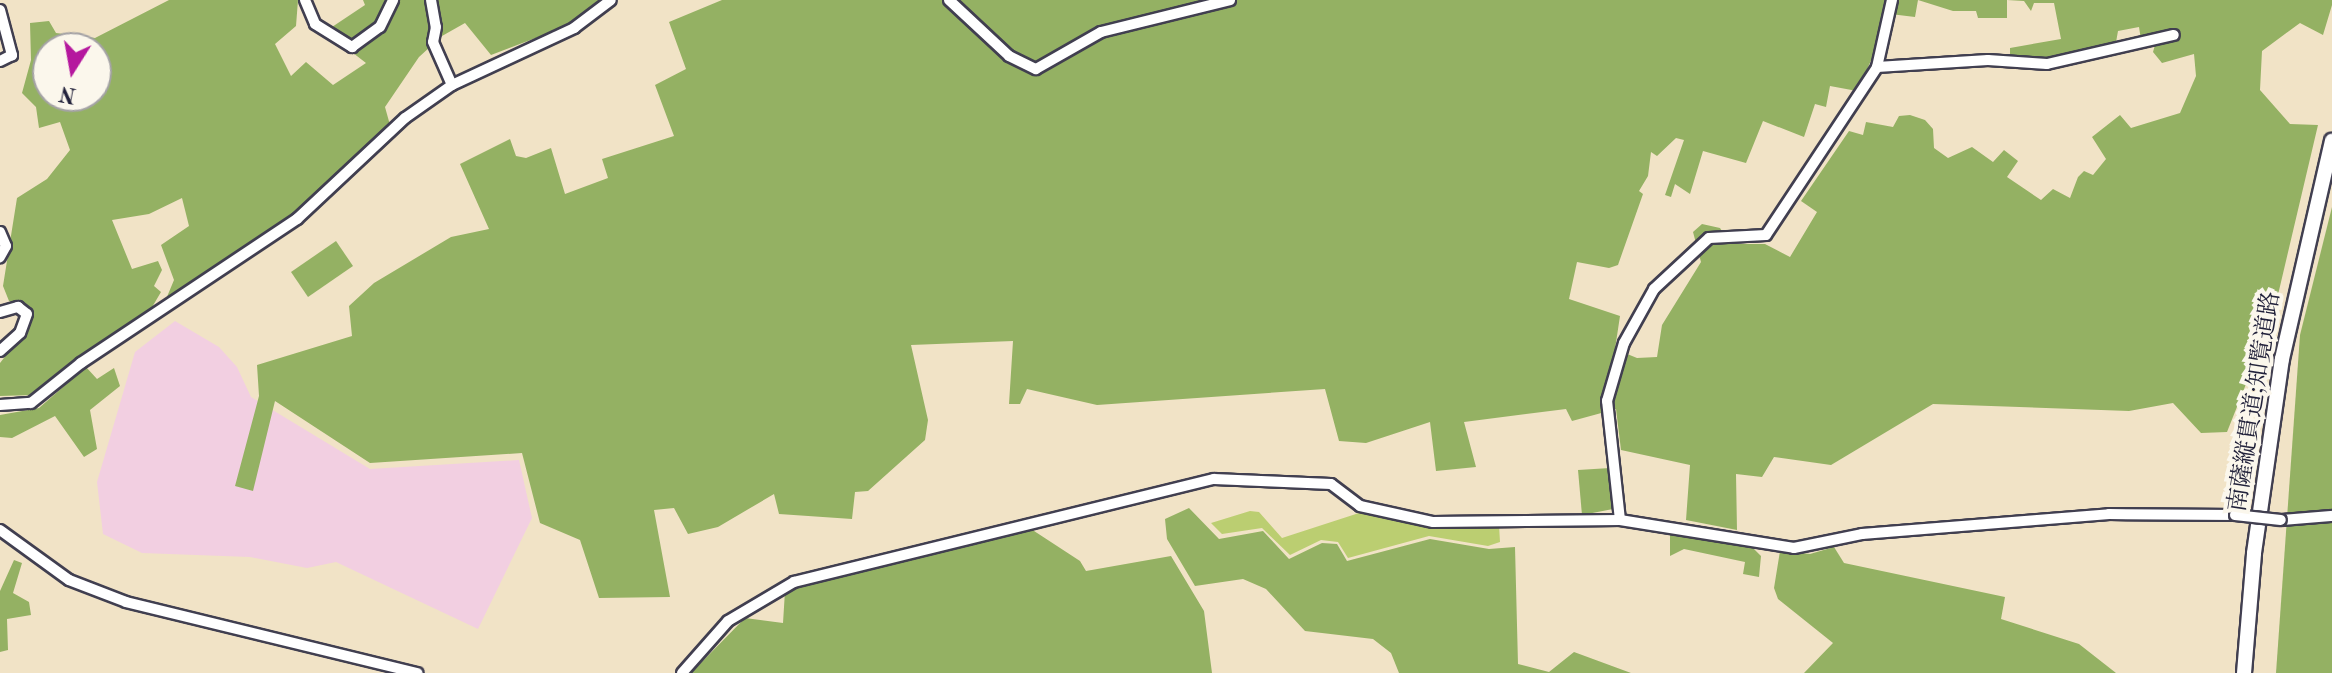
<!DOCTYPE html>
<meta charset="utf-8">
<style>
body{margin:0}
#map{position:relative;width:2332px;height:673px;overflow:hidden;background:#f1e3c6;font-family:"Old Standard TT","Noto Serif JP",serif}
div>[style]{position:absolute}
.built>*{inset:0;background:#f2cfe1}
.green>*{inset:0;background:#bbce71}
.forest>*{inset:0;background:#94b163}
.roads{filter:drop-shadow(2px 0 #413f50) drop-shadow(-2px 0 #413f50) drop-shadow(0 2px #413f50) drop-shadow(0 -2px #413f50)}
.minor>*{height:10px;margin:-5px;padding:0 5px;transform-origin:5px;border-radius:5px;background:#fff}
.highway>*{height:14px;margin:-7px;padding:0 7px;transform-origin:7px;border-radius:7px;background:#fff}
.bridges{filter:drop-shadow(2px 0 #413f50) drop-shadow(-2px 0 #413f50) drop-shadow(0 2px #413f50) drop-shadow(0 -2px #413f50)}
.minor-bridge>*{height:10px;margin:-5px;padding:0 5px;transform-origin:5px;border-radius:5px;background:#fff}
span{translate:-50% -50%;white-space:nowrap;text-align:center;line-height:1.15;-webkit-text-stroke:8px #fbf7ec;paint-order:stroke}
.street-label{font-size:24px;color:#22223b}
.north{position:absolute;left:32px;top:32px;width:80px;height:80px;box-sizing:border-box;background:#fbf7ec;border:2px solid #a4a2a5;border-radius:50%;rotate:191deg;font-size:22px;font-weight:700;line-height:32px;text-align:center;color:#22223b}
.north::after{content:'';display:block;margin:auto;width:28px;height:36px;background:#b5179e;clip-path:polygon(50% 0,100% 100%,50% 72%,0 100%)}
</style>
<div id="map">
<div class="built">
<div style="clip-path:polygon(175px 321px,219px 347px,237px 367px,251px 397px,370px 469px,519px 460px,532px 518px,478px 629px,336px 562px,307px 568px,250px 557px,142px 553px,103px 534px,97px 482px,135px 352px)"></div>
</div>
<div class="green">
<div style="clip-path:polygon(1250px 511px,1259px 512px,1282px 538px,1359px 513px,1423px 527px,1499px 525px,1500px 542px,1488px 546px,1429px 536px,1348px 558px,1338px 542px,1321px 540px,1290px 555px,1262px 528px,1222px 534px,1211px 523px)"></div>
</div>
<div class="forest">
<div style="clip-path:polygon(evenodd,169px 0,298px 0,296px 26px,275px 44px,291px 76px,306px 62px,333px 85px,366px 63px,335px 39px,332px 27px,365px 5px,363px 0,602px 0,562px 28px,491px 55px,465px 23px,442px 36px,419px 57px,385px 107px,390px 125px,291px 217px,164px 304px,174px 280px,161px 245px,189px 226px,182px 198px,149px 214px,112px 220px,132px 269px,158px 261px,162px 270px,154px 286px,161px 292px,148px 314px,34px 395px,0 396px,0 363px,30px 325px,25px 304px,9px 301px,3px 286px,17px 198px,47px 179px,70px 150px,60px 122px,39px 128px,36px 107px,22px 93px,31px 60px,30px 23px,49px 21px,56px 33px,95px 38px,169px 0,48px 48px,96px 48px,96px 96px,48px 96px,48px 48px)"></div>
<div style="clip-path:polygon(evenodd,722px 0,2332px 0,2332px 5px,2323px 35px,2300px 23px,2262px 51px,2260px 90px,2290px 124px,2318px 125px,2273px 316px,2227px 432px,2201px 433px,2173px 403px,2129px 411px,1933px 404px,1831px 465px,1774px 457px,1762px 477px,1736px 474px,1737px 530px,1686px 520px,1690px 465px,1621px 450px,1616px 409px,1572px 421px,1566px 409px,1464px 422px,1476px 467px,1436px 471px,1430px 422px,1366px 443px,1339px 441px,1325px 389px,1097px 405px,1027px 389px,1020px 404px,1009px 404px,1013px 341px,911px 345px,928px 420px,925px 440px,868px 491px,855px 492px,852px 519px,779px 514px,774px 494px,718px 527px,688px 534px,674px 508px,654px 510px,670px 597px,599px 598px,580px 540px,540px 523px,522px 453px,370px 463px,275px 401px,253px 491px,235px 486px,259px 396px,257px 365px,352px 336px,349px 306px,374px 283px,451px 237px,489px 229px,460px 164px,510px 139px,516px 156px,526px 158px,551px 148px,565px 194px,608px 178px,602px 159px,674px 136px,655px 85px,686px 69px,669px 22px,722px 0,1918px 0,1953px 11px,1976px 11px,1978px 18px,2007px 18px,2007px 0,2024px 1px,2031px 11px,2034px 3px,2054px 3px,2061px 39px,2010px 48px,2010px 59px,2061px 58px,2115px 48px,2118px 31px,2139px 27px,2141px 40px,2176px 37px,2155px 45px,2153px 52px,2162px 63px,2194px 54px,2196px 76px,2180px 113px,2131px 128px,2120px 115px,2092px 137px,2106px 159px,2093px 175px,2084px 171px,2078px 177px,2070px 198px,2053px 189px,2041px 200px,2007px 177px,2018px 161px,2004px 150px,1993px 162px,1972px 147px,1948px 158px,1934px 148px,1933px 129px,1925px 120px,1910px 115px,1899px 116px,1893px 127px,1866px 122px,1863px 135px,1849px 131px,1801px 201px,1817px 212px,1790px 257px,1765px 244px,1730px 244px,1720px 228px,1702px 224px,1693px 232px,1701px 262px,1662px 325px,1657px 357px,1637px 358px,1615px 349px,1620px 316px,1569px 299px,1577px 262px,1609px 268px,1618px 265px,1643px 194px,1639px 191px,1648px 176px,1651px 152px,1657px 156px,1676px 138px,1684px 140px,1665px 195px,1671px 197px,1675px 184px,1690px 194px,1703px 151px,1746px 163px,1763px 121px,1804px 137px,1815px 104px,1826px 107px,1830px 86px,1857px 91px,1874px 54px,1882px 13px,1915px 17px,1918px 0)"></div>
<div style="clip-path:polygon(2332px 207px,2332px 673px,2276px 673px,2300px 335px)"></div>
<div style="clip-path:polygon(336px 241px,353px 266px,308px 297px,291px 272px)"></div>
<div style="clip-path:polygon(86px 367px,97px 379px,114px 368px,120px 386px,90px 410px,97px 449px,84px 457px,55px 416px,12px 438px,0 437px,0 415px,39px 408px)"></div>
<div style="clip-path:polygon(1610px 468px,1613px 509px,1582px 515px,1578px 470px)"></div>
<div style="clip-path:polygon(1189px 508px,1219px 539px,1263px 531px,1289px 559px,1322px 543px,1337px 544px,1347px 561px,1430px 539px,1489px 549px,1515px 547px,1518px 664px,1549px 672px,1574px 652px,1631px 673px,1399px 673px,1391px 653px,1373px 639px,1305px 631px,1266px 589px,1243px 579px,1195px 586px,1167px 539px,1165px 519px)"></div>
<div style="clip-path:polygon(1031px 529px,1080px 561px,1086px 571px,1171px 556px,1204px 611px,1212px 673px,691px 673px,745px 618px,783px 623px,785px 591px)"></div>
<div style="clip-path:polygon(1670px 530px,1751px 546px,1761px 556px,1759px 577px,1743px 574px,1745px 562px,1684px 549px,1670px 556px)"></div>
<div style="clip-path:polygon(1834px 547px,1844px 563px,2005px 597px,2001px 619px,2079px 644px,2116px 673px,1804px 673px,1833px 643px,1778px 599px,1774px 588px,1780px 551px,1810px 554px)"></div>
<div style="clip-path:polygon(14px 560px,22px 563px,13px 593px,29px 602px,31px 615px,7px 619px,8px 650px,0 652px,0 591px)"></div>
</div>
<div class="roads">
<div class="minor">
<div style="left:305px;top:0;width:26px;rotate:67deg"></div>
<div style="left:315px;top:24px;width:44px;rotate:31.9deg"></div>
<div style="left:352px;top:47px;width:34px;rotate:-36deg"></div>
<div style="left:380px;top:27px;width:30px;rotate:-64deg"></div>
<div style="left:431px;top:0;width:27px;rotate:80deg"></div>
<div style="left:436px;top:27px;width:15px;rotate:101deg"></div>
<div style="left:433px;top:42px;width:47px;rotate:66.2deg"></div>
<div style="left:949px;top:0;width:82px;rotate:43deg"></div>
<div style="left:1009px;top:56px;width:30px;rotate:26deg"></div>
<div style="left:1036px;top:69px;width:75px;rotate:-29.6deg"></div>
<div style="left:1101px;top:32px;width:133px;rotate:-13.9deg"></div>
<div style="left:0;top:10px;width:47px;rotate:75.1deg"></div>
<div style="left:12px;top:55px;width:13px;rotate:153deg"></div>
<div style="left:1877px;top:67px;width:111px;rotate:-3.6deg"></div>
<div style="left:1988px;top:60px;width:59px;rotate:3.9deg"></div>
<div style="left:2047px;top:64px;width:130px;rotate:-12.9deg"></div>
<div style="left:0;top:232px;width:15px;rotate:67deg"></div>
<div style="left:6px;top:246px;width:13px;rotate:119deg"></div>
<div style="left:0;top:312px;width:19px;rotate:-16deg"></div>
<div style="left:18px;top:307px;width:11px;rotate:38deg"></div>
<div style="left:27px;top:314px;width:20px;rotate:110deg"></div>
<div style="left:20px;top:333px;width:27px;rotate:138deg"></div>
<div style="left:0;top:405px;width:31px;rotate:-4deg"></div>
<div style="left:31px;top:403px;width:64px;rotate:-38.7deg"></div>
<div style="left:81px;top:363px;width:260px;rotate:-33.7deg"></div>
<div style="left:297px;top:219px;width:148px;rotate:-43.1deg"></div>
<div style="left:405px;top:118px;width:57px;rotate:-35.1deg"></div>
<div style="left:452px;top:85px;width:135px;rotate:-25deg"></div>
<div style="left:574px;top:28px;width:46px;rotate:-37.1deg"></div>
<div style="left:1620px;top:520px;width:120px;rotate:-96.2deg"></div>
<div style="left:1607px;top:401px;width:60px;rotate:-73.7deg"></div>
<div style="left:1624px;top:343px;width:62px;rotate:-60.9deg"></div>
<div style="left:1654px;top:289px;width:75px;rotate:-42.8deg"></div>
<div style="left:1709px;top:238px;width:57px;rotate:-3deg"></div>
<div style="left:1766px;top:235px;width:201px;rotate:-56.5deg"></div>
<div style="left:1877px;top:67px;width:69px;rotate:-77.4deg"></div>
<div style="left:2281px;top:520px;width:51px;rotate:-4.5deg"></div>
<div style="left:0;top:530px;width:85px;rotate:35.9deg"></div>
<div style="left:69px;top:580px;width:61px;rotate:21.1deg"></div>
<div style="left:126px;top:602px;width:300px;rotate:13.7deg"></div>
<div style="left:682px;top:673px;width:69px;rotate:-48.5deg"></div>
<div style="left:728px;top:621px;width:77px;rotate:-30.6deg"></div>
<div style="left:794px;top:582px;width:432px;rotate:-13.8deg"></div>
<div style="left:1214px;top:479px;width:117px;rotate:2.4deg"></div>
<div style="left:1331px;top:484px;width:36px;rotate:37deg"></div>
<div style="left:1360px;top:506px;width:75px;rotate:12.4deg"></div>
<div style="left:1433px;top:522px;width:187px;rotate:-0.6deg"></div>
<div style="left:1620px;top:520px;width:176px;rotate:9.1deg"></div>
<div style="left:1794px;top:548px;width:69px;rotate:-11.6deg"></div>
<div style="left:1862px;top:534px;width:248px;rotate:-4.6deg"></div>
<div style="left:2109px;top:514px;width:126px;rotate:0.5deg"></div>
</div>
<div class="highway">
<div style="left:2244px;top:673px;width:120px;rotate:-85.2deg"></div>
<div style="left:2254px;top:553px;width:196px;rotate:-81.8deg"></div>
<div style="left:2282px;top:359px;width:224px;rotate:-77.1deg"></div>
</div>
</div>
<div class="bridges">
<div class="minor-bridge">
<div style="left:2235px;top:515px;width:46px;rotate:6.2deg"></div>
</div>
</div>
<div class="street-label">
<span style="left:2256px;top:402px;rotate:-81deg">南薩縦貫道;知覧道路</span>
</div>
<div class="north">N</div>
</div>
